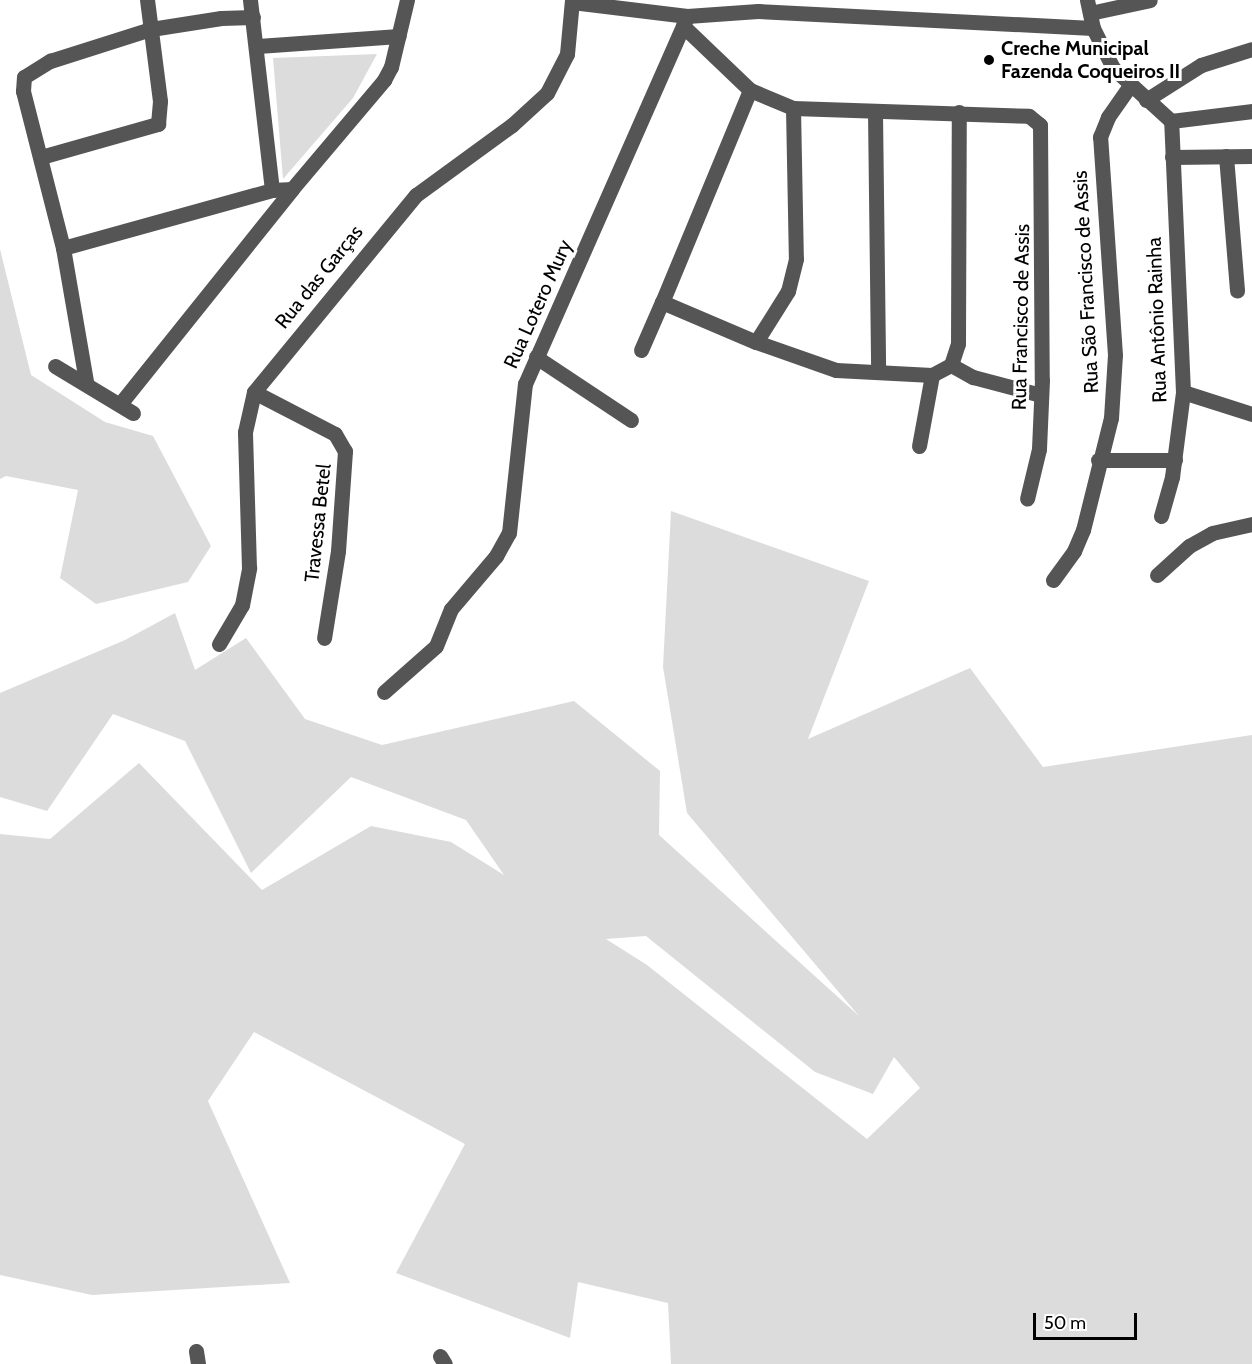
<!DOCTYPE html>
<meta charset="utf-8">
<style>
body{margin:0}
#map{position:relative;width:1252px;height:1364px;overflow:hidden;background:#fff;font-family:Cabin,sans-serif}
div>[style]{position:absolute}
.green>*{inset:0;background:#dcdcdc}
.minor>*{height:15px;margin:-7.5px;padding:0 7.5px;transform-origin:7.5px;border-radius:7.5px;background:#555}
.dots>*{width:16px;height:16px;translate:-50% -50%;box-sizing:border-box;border:3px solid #fff;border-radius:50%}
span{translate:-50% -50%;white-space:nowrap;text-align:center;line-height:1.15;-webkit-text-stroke:6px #fff;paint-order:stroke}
.poi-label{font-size:20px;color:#000;font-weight:700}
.left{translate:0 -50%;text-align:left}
.street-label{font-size:20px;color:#000}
.scale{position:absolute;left:1033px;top:1313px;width:104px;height:27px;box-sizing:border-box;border:3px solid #000;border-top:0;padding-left:8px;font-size:18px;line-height:21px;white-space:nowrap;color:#000;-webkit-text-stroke:4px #fff;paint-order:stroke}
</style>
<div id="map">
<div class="green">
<div style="clip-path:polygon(377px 54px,353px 98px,283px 179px,273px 58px)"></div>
<div style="clip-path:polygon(0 249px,31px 375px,105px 422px,153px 436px,211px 546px,188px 582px,96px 604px,60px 578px,78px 490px,6px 476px,0 479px)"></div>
<div style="clip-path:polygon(evenodd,671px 511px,869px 581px,808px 739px,970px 668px,1043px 767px,1252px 735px,1252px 1364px,671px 1364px,668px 1303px,578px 1282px,570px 1338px,396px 1273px,465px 1144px,254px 1032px,208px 1101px,290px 1283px,92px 1295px,0 1275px,0 834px,50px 839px,139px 763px,262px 890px,371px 826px,451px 842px,504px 875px,466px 820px,351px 777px,251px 873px,185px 741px,113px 714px,47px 811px,0 797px,0 693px,125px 640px,175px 613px,195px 670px,246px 638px,305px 719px,382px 745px,574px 701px,660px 771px,659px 835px,859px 1016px,687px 813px,663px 667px,671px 511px,646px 936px,815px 1072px,873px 1094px,894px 1057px,920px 1088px,867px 1139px,647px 965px,606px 939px,646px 936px)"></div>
</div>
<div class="minor">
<div style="left:250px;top:0;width:191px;rotate:83.4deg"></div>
<div style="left:1087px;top:0;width:29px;rotate:78deg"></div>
<div style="left:1093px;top:28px;width:45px;rotate:63.4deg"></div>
<div style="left:1113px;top:68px;width:79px;rotate:42.4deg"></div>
<div style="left:572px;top:2px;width:116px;rotate:6.9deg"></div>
<div style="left:687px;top:16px;width:71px;rotate:-4deg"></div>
<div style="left:758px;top:11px;width:335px;rotate:2.9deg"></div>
<div style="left:1090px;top:13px;width:61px;rotate:-12.2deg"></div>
<div style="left:683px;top:26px;width:93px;rotate:43.7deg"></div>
<div style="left:750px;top:90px;width:47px;rotate:22.7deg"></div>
<div style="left:793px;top:108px;width:151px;rotate:88.9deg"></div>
<div style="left:796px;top:259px;width:33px;rotate:104deg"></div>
<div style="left:788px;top:291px;width:60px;rotate:122.1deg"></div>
<div style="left:258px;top:46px;width:141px;rotate:-4.1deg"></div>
<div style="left:750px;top:90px;width:230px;rotate:112.5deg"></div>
<div style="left:662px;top:302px;width:102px;rotate:23.1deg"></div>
<div style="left:756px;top:342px;width:85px;rotate:19.3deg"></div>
<div style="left:836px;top:370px;width:96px;rotate:3deg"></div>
<div style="left:932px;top:375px;width:21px;rotate:-28deg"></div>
<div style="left:951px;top:365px;width:22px;rotate:-72deg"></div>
<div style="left:958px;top:344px;width:232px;rotate:-89.8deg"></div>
<div style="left:1146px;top:100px;width:65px;rotate:-32.5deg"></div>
<div style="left:1201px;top:65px;width:53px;rotate:-17.4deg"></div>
<div style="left:793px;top:108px;width:236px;rotate:1.9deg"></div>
<div style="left:1029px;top:116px;width:14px;rotate:39deg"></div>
<div style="left:1040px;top:125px;width:255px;rotate:89.6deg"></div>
<div style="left:1042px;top:380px;width:69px;rotate:92.5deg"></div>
<div style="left:1039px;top:449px;width:51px;rotate:103.5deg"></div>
<div style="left:875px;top:112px;width:258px;rotate:89.3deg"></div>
<div style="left:1171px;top:121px;width:82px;rotate:-7deg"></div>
<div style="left:1226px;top:156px;width:135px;rotate:85.3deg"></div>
<div style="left:41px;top:157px;width:122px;rotate:-15.8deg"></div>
<div style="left:158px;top:124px;width:23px;rotate:-85deg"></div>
<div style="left:160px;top:101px;width:102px;rotate:-97.3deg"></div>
<div style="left:1172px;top:157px;width:80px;rotate:-0.7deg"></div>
<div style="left:63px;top:248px;width:217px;rotate:-15.5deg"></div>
<div style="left:272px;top:190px;width:20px;rotate:-3deg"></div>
<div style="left:292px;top:189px;width:143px;rotate:-49.8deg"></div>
<div style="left:384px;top:80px;width:15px;rotate:-62deg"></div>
<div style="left:391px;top:67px;width:69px;rotate:-76.6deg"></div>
<div style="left:641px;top:350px;width:52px;rotate:-66.4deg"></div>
<div style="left:536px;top:357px;width:114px;rotate:33.6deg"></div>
<div style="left:951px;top:365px;width:25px;rotate:29deg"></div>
<div style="left:973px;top:377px;width:70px;rotate:14.8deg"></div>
<div style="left:55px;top:366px;width:91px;rotate:31.1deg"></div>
<div style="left:86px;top:381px;width:135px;rotate:-99.8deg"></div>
<div style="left:63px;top:248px;width:162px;rotate:-104.3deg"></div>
<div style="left:23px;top:91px;width:14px;rotate:-86deg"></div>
<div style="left:24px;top:77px;width:31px;rotate:-32deg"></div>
<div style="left:50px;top:61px;width:106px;rotate:-17.6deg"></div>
<div style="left:151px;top:29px;width:71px;rotate:-8.9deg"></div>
<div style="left:221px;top:18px;width:32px;rotate:-2deg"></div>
<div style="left:254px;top:392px;width:91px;rotate:27.4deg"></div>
<div style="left:335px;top:434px;width:20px;rotate:60deg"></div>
<div style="left:345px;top:451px;width:100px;rotate:94deg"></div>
<div style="left:338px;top:551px;width:88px;rotate:99.1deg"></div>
<div style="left:1183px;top:392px;width:72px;rotate:17.7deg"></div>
<div style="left:120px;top:404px;width:275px;rotate:-51.3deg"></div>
<div style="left:919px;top:446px;width:72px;rotate:-79.6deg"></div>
<div style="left:1098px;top:460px;width:77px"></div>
<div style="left:1161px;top:516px;width:41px;rotate:-74.2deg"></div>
<div style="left:1172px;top:477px;width:86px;rotate:-82.6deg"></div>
<div style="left:1183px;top:392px;width:271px;rotate:-92.5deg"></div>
<div style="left:1157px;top:575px;width:43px;rotate:-42.2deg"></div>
<div style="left:1189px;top:546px;width:26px;rotate:-29deg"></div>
<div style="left:1212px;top:533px;width:41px;rotate:-12.7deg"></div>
<div style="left:1053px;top:580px;width:36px;rotate:-54deg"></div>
<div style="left:1074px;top:551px;width:23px;rotate:-67deg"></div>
<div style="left:1083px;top:530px;width:115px;rotate:-76deg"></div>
<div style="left:1111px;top:418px;width:63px;rotate:-86.4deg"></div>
<div style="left:1115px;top:355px;width:219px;rotate:-93.9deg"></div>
<div style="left:1100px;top:137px;width:22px;rotate:-68deg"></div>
<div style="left:1108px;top:117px;width:38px;rotate:-55deg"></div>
<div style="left:219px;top:644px;width:45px;rotate:-59.5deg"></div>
<div style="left:242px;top:605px;width:38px;rotate:-79deg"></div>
<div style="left:249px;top:568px;width:136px;rotate:-91.7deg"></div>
<div style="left:245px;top:432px;width:41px;rotate:-77.3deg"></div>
<div style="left:254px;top:392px;width:255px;rotate:-50.6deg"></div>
<div style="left:416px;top:195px;width:119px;rotate:-36.1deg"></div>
<div style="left:512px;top:125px;width:47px;rotate:-42.4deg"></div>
<div style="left:547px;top:93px;width:44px;rotate:-62.9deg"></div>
<div style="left:567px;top:54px;width:54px;rotate:-84.7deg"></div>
<div style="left:384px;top:692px;width:69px;rotate:-41.5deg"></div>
<div style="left:436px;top:646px;width:40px;rotate:-68deg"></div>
<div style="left:451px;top:609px;width:70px;rotate:-49.7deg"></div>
<div style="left:496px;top:556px;width:26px;rotate:-61deg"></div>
<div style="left:509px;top:533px;width:150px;rotate:-83.9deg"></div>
<div style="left:525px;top:384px;width:402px;rotate:-66.2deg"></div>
<div style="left:196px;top:1351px;width:13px;rotate:81deg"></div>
<div style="left:440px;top:1356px;width:9px;rotate:58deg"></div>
</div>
<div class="dots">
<div style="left:989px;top:60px;background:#000"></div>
</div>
<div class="poi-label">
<span class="left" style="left:1001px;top:60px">Creche Municipal<br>Fazenda Coqueiros II</span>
</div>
<div class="street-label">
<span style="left:319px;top:277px;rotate:-51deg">Rua das Garças</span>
<span style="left:1086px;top:282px;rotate:-93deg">Rua São Francisco de Assis</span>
<span style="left:538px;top:304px;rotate:-66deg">Rua Lotero Mury</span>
<span style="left:1021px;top:317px;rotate:-89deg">Rua Francisco de Assis</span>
<span style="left:1157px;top:320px;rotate:-92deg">Rua Antônio Rainha</span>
<span style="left:318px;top:523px;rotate:-84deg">Travessa Betel</span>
</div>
<div class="scale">50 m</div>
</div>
